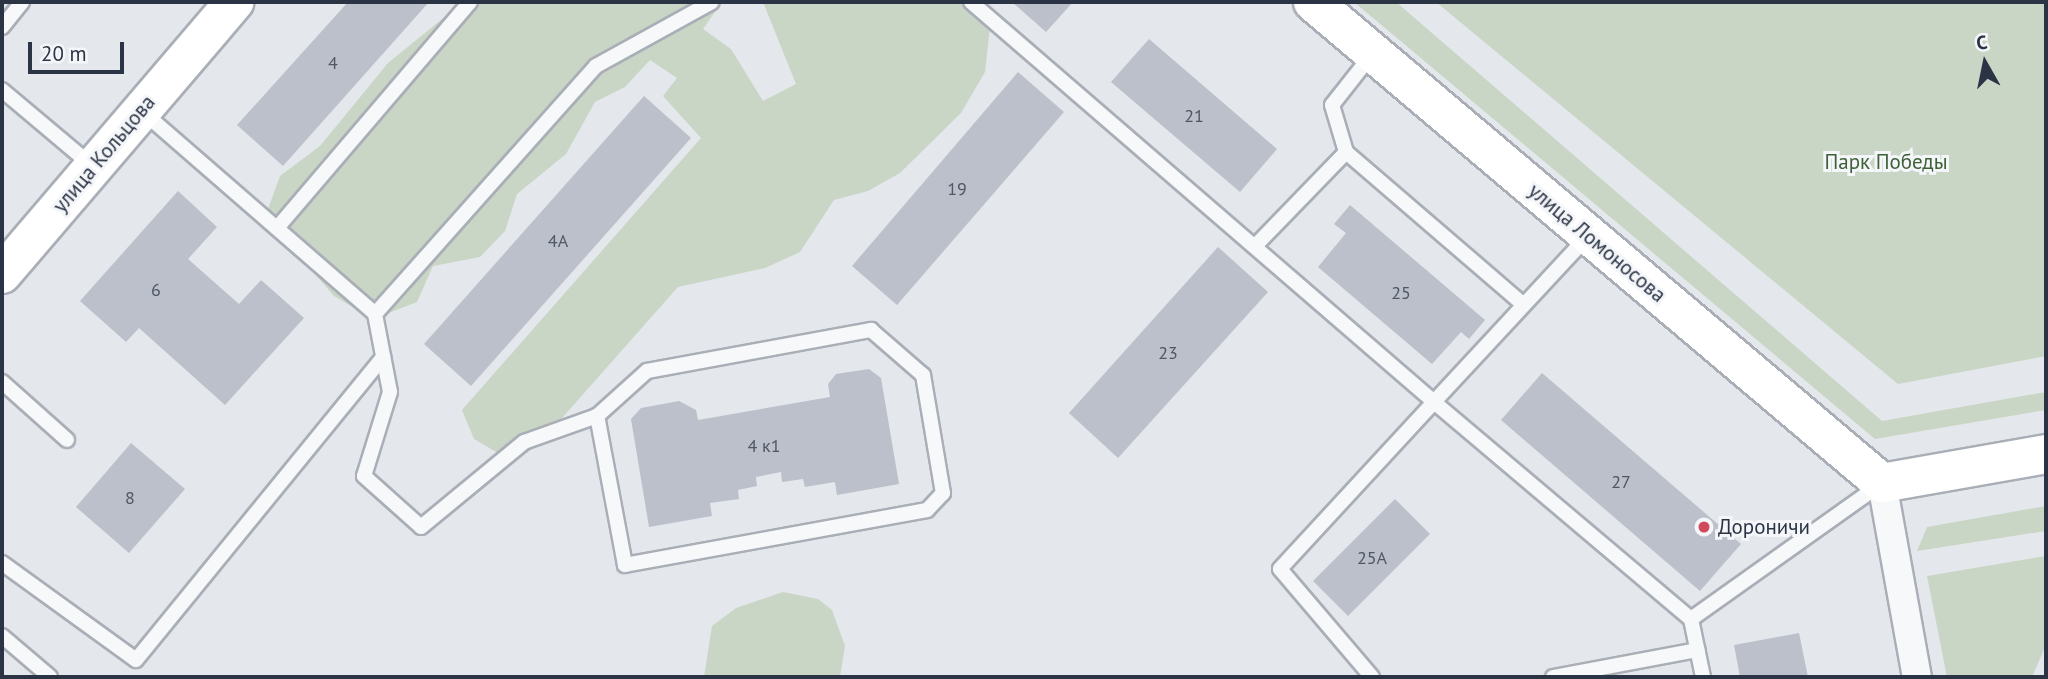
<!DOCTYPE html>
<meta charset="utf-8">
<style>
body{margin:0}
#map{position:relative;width:2048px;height:679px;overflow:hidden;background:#e4e7ec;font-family:"PT Sans",sans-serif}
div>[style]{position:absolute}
.green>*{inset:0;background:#c9d6c5}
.building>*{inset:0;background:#bbc0ca}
.roads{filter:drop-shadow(2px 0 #a9aeb7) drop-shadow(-2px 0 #a9aeb7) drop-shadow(0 2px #a9aeb7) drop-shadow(0 -2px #a9aeb7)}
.lane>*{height:14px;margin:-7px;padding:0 7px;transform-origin:7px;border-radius:7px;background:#f7f8fa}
.street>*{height:28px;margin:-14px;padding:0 14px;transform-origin:14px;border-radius:14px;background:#f7f8fa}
.secondary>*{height:38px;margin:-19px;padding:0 19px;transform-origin:19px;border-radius:19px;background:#fff}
.highway>*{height:38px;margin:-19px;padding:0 19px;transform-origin:19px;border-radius:19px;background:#fff}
.dots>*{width:19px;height:19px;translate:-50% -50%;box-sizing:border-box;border:4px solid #f4f6f9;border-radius:50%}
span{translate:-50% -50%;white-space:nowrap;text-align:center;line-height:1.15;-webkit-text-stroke:6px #f4f6f9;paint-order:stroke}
.number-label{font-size:18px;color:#4f5766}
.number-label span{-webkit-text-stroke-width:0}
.street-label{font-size:21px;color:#2b3445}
.park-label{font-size:21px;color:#3f6138}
.poi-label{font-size:21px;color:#2b3445}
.left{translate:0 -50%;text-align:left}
.frame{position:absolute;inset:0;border:4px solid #2b3445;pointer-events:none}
.north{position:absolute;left:1950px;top:28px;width:70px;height:70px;-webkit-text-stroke:5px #f4f6f9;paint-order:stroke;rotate:351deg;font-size:19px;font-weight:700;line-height:28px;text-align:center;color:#2b3445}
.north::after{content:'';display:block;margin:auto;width:24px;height:32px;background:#2b3445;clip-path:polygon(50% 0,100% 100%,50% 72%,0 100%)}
.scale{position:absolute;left:28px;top:42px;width:96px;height:32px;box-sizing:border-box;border:4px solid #2b3445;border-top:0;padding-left:9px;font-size:21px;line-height:24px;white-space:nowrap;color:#2b3445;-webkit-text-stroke:5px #f4f6f9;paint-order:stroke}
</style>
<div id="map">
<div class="green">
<div style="clip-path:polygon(463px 2px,722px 2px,703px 29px,731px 49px,763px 101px,796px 84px,763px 2px,979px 2px,990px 27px,985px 72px,961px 113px,900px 173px,868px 191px,834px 200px,800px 252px,765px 268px,678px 287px,562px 418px,531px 450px,510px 460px,474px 439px,462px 410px,701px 138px,663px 96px,677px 78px,650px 60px,625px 87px,595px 102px,566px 154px,517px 194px,505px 231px,480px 257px,433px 266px,417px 302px,373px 319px,334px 296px,276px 229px,268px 209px,280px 176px,320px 146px,388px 63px)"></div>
<div style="clip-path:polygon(1354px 2px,1396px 2px,1882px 421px,2046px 392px,2046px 410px,1875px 439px)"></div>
<div style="clip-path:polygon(1436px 2px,2046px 2px,2046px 356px,1898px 384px)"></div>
<div style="clip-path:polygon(2046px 506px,2046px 531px,1917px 551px,1927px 527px)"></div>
<div style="clip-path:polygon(2046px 556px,2046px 645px,2032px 677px,1947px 677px,1927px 576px)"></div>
<div style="clip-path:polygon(783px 592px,818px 599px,832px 610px,845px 646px,840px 677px,704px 677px,712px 626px,736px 608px)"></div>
</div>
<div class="building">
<div style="clip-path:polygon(348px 2px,429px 2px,283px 166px,237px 125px)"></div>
<div style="clip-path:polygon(1012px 2px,1073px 2px,1046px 32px)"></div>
<div style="clip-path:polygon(1149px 39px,1277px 149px,1240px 192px,1111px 82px)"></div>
<div style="clip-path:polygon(1018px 72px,1064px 112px,897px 305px,852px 266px)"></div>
<div style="clip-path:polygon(644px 96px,691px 138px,471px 386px,424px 344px)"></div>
<div style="clip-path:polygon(178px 191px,217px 227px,188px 259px,239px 304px,261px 280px,304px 318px,225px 405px,139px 328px,126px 342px,80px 301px)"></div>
<div style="clip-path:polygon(1350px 205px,1485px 320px,1469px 339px,1461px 332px,1432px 364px,1318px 267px,1346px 233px,1334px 224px)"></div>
<div style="clip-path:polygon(1218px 247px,1268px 292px,1118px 458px,1069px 413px)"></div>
<div style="clip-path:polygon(869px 369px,881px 378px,899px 484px,837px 495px,835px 482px,805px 487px,803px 479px,782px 482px,781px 472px,756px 477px,757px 486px,738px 490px,739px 499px,710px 503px,712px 516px,649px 527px,631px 419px,641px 408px,679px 401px,696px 410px,698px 420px,830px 397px,828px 384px,836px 374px)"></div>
<div style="clip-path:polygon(1542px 373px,1741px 544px,1700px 591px,1501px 420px)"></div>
<div style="clip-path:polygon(131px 443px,185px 489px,129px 553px,76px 507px)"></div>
<div style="clip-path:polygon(1395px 499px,1430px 534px,1348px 616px,1313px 581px)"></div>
<div style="clip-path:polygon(1799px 633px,1808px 677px,1740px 677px,1734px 645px)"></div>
</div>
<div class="roads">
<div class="lane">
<div style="left:971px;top:2px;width:612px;rotate:40.82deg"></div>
<div style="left:1434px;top:402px;width:227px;rotate:132.7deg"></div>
<div style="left:1280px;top:569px;width:142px;rotate:49.6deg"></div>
<div style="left:2px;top:27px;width:32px;rotate:-51deg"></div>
<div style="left:1373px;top:53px;width:66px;rotate:128.3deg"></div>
<div style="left:1332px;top:105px;width:49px;rotate:73.4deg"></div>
<div style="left:1346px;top:152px;width:233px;rotate:40.7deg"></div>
<div style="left:2px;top:90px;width:116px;rotate:40.1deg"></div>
<div style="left:143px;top:112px;width:308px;rotate:41deg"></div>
<div style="left:375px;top:314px;width:332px;rotate:-48.3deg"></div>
<div style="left:596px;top:66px;width:132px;rotate:-28.9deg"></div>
<div style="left:277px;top:228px;width:297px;rotate:-49.5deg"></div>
<div style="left:1588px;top:236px;width:226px;rotate:132.9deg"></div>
<div style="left:1434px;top:402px;width:336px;rotate:40.2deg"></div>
<div style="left:1691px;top:619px;width:59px;rotate:78.3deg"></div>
<div style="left:1257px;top:244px;width:128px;rotate:-45.9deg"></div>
<div style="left:375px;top:314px;width:79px;rotate:79.1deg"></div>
<div style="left:390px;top:392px;width:88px;rotate:107.2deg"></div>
<div style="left:364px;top:476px;width:76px;rotate:41.8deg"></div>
<div style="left:421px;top:527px;width:134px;rotate:-39.5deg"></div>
<div style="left:524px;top:442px;width:77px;rotate:-19.6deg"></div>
<div style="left:597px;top:416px;width:67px;rotate:-42deg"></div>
<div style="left:647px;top:371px;width:228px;rotate:-10.4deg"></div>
<div style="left:871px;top:330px;width:69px;rotate:40.9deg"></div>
<div style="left:923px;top:375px;width:120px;rotate:80.4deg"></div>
<div style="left:943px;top:493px;width:23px;rotate:133deg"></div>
<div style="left:927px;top:510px;width:307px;rotate:169.7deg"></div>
<div style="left:625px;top:565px;width:152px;rotate:-100.6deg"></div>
<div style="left:2px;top:382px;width:87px;rotate:41.7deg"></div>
<div style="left:2px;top:563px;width:165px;rotate:35.9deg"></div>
<div style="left:136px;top:660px;width:391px;rotate:-50.8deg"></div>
<div style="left:1691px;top:619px;width:233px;rotate:-35.4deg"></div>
<div style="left:2px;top:636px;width:63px;rotate:40.5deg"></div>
<div style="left:1553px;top:677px;width:147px;rotate:-10.6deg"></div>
</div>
<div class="street">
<div style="left:1882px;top:483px;width:197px;rotate:79.8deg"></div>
</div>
<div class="secondary">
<div style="left:2px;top:274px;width:358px;rotate:-49.5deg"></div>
</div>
<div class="highway">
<div style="left:1313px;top:2px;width:745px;rotate:40.21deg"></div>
<div style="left:1882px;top:483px;width:167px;rotate:-10deg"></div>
</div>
</div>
<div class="dots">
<div style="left:1704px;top:527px;background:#d1495b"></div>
</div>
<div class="number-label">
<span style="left:333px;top:63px">4</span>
<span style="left:1194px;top:116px">21</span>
<span style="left:957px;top:189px">19</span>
<span style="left:558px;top:241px">4А</span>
<span style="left:156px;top:290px">6</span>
<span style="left:1401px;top:293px">25</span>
<span style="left:1168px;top:353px">23</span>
<span style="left:764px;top:446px">4 к1</span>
<span style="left:1621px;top:482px">27</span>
<span style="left:130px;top:498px">8</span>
<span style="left:1372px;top:558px">25А</span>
</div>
<div class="street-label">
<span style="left:104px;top:154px;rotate:-50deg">улица Кольцова</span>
<span style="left:1597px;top:243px;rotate:40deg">улица Ломоносова</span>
</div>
<div class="park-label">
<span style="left:1886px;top:162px">Парк Победы</span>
</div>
<div class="poi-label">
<span class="left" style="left:1718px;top:527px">Дороничи</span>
</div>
<div class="frame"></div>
<div class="north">С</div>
<div class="scale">20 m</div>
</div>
